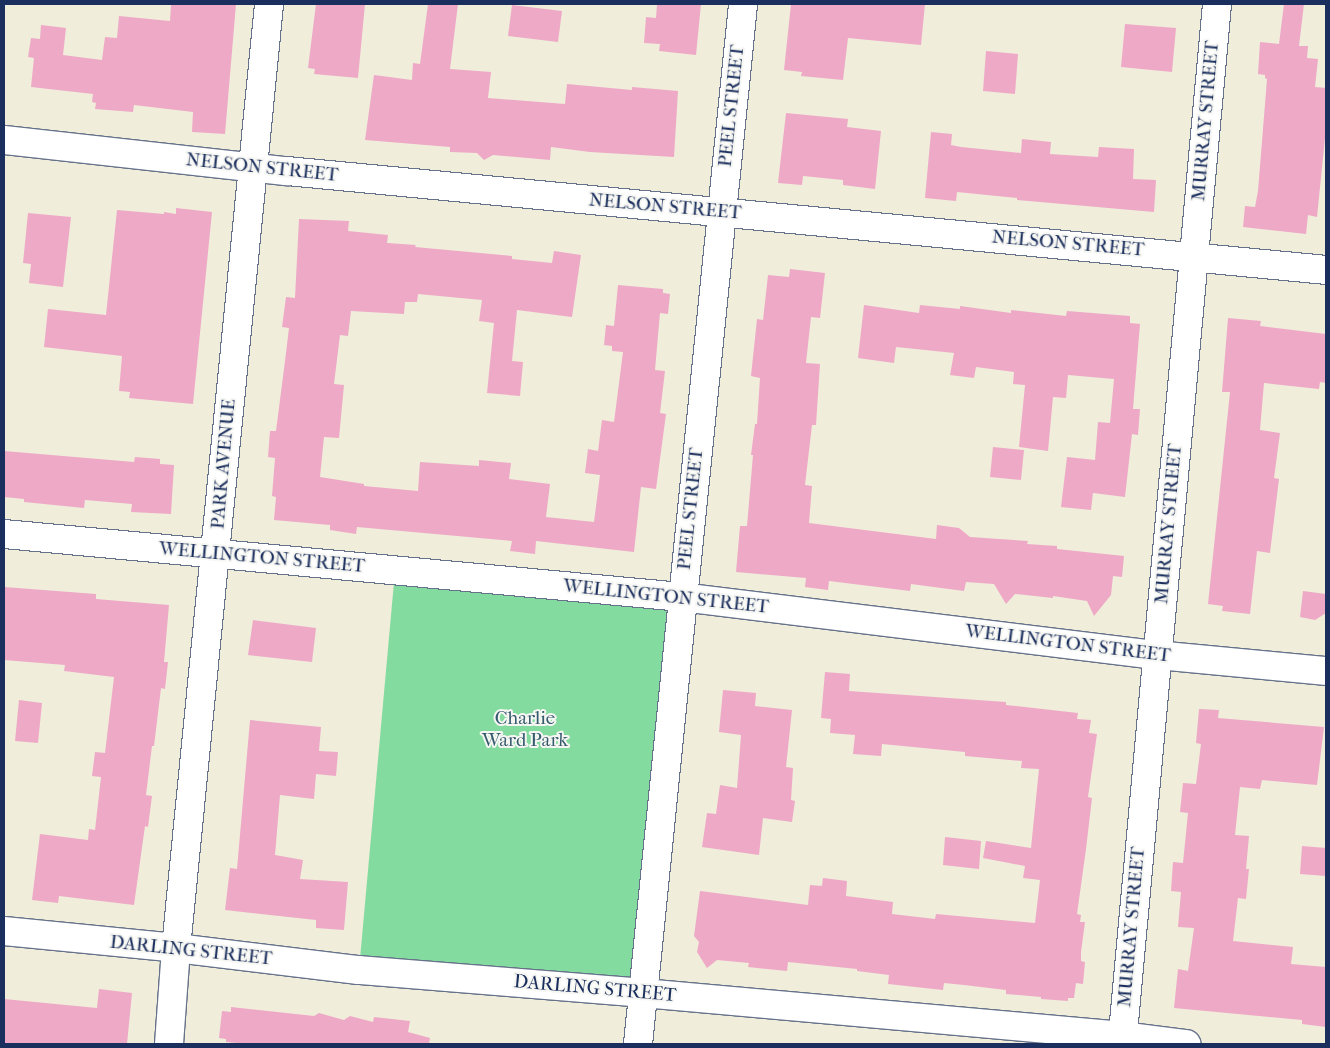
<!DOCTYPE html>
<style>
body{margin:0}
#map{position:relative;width:1330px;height:1048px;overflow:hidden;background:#f0eddb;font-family:"IM FELL French Canon",serif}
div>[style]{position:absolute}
.green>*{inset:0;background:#84db9f}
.building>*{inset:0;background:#eea9c7}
.roads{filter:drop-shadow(1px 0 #66728a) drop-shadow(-1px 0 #66728a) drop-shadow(0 1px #66728a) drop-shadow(0 -1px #66728a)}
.minor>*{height:28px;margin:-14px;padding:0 14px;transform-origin:14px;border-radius:14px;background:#fff}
span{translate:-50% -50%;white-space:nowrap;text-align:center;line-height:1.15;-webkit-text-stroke:4px #f6f6f2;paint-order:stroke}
.street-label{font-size:19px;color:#1b2f5e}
.park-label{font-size:19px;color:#355a6e}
.frame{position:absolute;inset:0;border:5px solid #1b2f5e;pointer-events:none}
</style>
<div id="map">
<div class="green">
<div style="clip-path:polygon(395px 571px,682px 597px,643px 993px,359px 970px)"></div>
</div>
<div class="building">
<div style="clip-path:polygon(171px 4px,236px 4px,225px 134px,192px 132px,193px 112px,134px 105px,133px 112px,95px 109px,96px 103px,92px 102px,93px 94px,31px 87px,34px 58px,28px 57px,31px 38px,40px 39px,41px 25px,66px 28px,63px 55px,102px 60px,105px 37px,117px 38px,119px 16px,170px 21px)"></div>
<div style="clip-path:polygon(316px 4px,365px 4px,358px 78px,314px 74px,315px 69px,308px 68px)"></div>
<div style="clip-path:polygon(428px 4px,458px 4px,450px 69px,491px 72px,488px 98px,565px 104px,567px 84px,632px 90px,632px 87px,678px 91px,674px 157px,590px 152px,551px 147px,550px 160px,493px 155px,484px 160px,477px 153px,450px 152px,450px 147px,365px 140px,374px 75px,412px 80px,413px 63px,420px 64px)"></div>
<div style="clip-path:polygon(657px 4px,701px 4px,696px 55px,659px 51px,660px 44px,644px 43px,646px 17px,656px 18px)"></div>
<div style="clip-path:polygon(791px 4px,925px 4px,921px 45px,848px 38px,843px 80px,801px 76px,802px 72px,784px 70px)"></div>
<div style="clip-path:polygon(1284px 4px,1304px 4px,1299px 46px,1308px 46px,1307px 58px,1318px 59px,1315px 87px,1326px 88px,1326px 128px,1317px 217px,1308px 215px,1306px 234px,1243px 227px,1245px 206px,1255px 207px,1258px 191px,1267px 79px,1265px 78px,1265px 75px,1258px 74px,1260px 42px,1279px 44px)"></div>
<div style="clip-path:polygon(512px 5px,562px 11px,558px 42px,508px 36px)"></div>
<div style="clip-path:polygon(1125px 24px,1176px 28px,1172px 72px,1121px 67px)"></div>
<div style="clip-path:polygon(986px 51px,1018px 54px,1015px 94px,983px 91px)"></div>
<div style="clip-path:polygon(786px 113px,848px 119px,847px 127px,881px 131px,875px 189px,843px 185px,843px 180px,803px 176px,802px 185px,778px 183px)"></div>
<div style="clip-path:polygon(931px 132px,952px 134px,951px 145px,961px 147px,1021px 153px,1022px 139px,1051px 142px,1050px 154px,1098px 157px,1099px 147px,1134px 149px,1133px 179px,1156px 180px,1154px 212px,1017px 200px,1017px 198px,957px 192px,956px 201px,925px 198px)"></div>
<div style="clip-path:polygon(176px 208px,212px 212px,193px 404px,129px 398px,130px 392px,119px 391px,122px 356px,44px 347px,48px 309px,106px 315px,117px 210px,164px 214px,164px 212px,176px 214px)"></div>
<div style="clip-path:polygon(28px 213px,71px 217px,63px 287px,29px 283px,31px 264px,23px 263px)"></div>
<div style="clip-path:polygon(299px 219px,349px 221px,348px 231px,388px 235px,387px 243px,416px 245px,415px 247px,512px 256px,512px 259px,552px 263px,554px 251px,581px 255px,572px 317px,517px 310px,512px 361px,523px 362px,520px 396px,487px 393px,494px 323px,479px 321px,482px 300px,418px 294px,417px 302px,405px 302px,404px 314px,351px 311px,348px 336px,340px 335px,334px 384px,344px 385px,339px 438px,324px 437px,320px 477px,364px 484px,364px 486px,418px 491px,420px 462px,479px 466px,479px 460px,511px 463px,509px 479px,550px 484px,546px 517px,594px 522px,600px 475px,585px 473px,588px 449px,598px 451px,602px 420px,614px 422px,623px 352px,612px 351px,612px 346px,604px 345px,606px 325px,614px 326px,618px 285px,663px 289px,663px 293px,670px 294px,668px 314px,660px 313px,655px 370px,665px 371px,660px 413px,666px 414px,656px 489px,641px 487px,634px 552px,536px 541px,535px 554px,510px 551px,512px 541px,357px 527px,356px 534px,330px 530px,330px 525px,274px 520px,276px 497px,272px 496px,275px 458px,268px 457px,270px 431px,276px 431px,285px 361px,289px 328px,282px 327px,286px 297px,295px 298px)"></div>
<div style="clip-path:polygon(790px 269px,825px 273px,820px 318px,811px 317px,806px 363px,820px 364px,816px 425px,812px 425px,805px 485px,812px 486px,809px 523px,936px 539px,937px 525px,959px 528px,970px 537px,1028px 541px,1027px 544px,1057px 546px,1057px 549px,1124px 556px,1122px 577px,1113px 576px,1111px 595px,1094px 616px,1087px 601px,1053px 596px,1053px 598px,1015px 594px,1006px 604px,994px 584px,966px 582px,964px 591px,911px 584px,910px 591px,829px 581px,828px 590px,805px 587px,806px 578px,736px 572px,740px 526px,747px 526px,753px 455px,751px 455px,755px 424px,757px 424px,760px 378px,751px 376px,757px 319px,763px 320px,768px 275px,789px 277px)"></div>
<div style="clip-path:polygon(864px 305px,919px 313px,920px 305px,960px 309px,960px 306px,1011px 313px,1011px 310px,1066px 316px,1067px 311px,1130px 316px,1130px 323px,1140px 324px,1133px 409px,1140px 409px,1138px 435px,1132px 434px,1125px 497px,1093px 493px,1091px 510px,1061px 507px,1067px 457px,1095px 460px,1098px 422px,1110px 423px,1114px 379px,1068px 375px,1066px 398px,1053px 397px,1048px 451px,1019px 447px,1025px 385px,1013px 384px,1014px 372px,976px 367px,974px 378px,950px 375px,954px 353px,896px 347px,894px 363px,858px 358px)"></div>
<div style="clip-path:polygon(1228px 318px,1261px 321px,1260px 326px,1326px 334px,1326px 383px,1320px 382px,1319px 389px,1264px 383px,1260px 430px,1280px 433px,1274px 478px,1279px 479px,1270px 553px,1257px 551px,1250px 614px,1222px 611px,1223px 606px,1208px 604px,1230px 392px,1222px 392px)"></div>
<div style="clip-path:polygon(993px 447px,1024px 450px,1021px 480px,990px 477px)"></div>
<div style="clip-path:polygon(4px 451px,134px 462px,135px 457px,160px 459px,160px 464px,174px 465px,171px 514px,131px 512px,132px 504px,85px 500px,84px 508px,24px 502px,24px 499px,4px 497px)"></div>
<div style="clip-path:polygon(4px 587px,96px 594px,96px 599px,169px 605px,164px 662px,168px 662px,165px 689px,161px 688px,154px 746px,152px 746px,146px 795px,152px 796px,148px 827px,145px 826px,134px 905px,59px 896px,58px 903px,32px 900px,40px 834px,88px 840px,89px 829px,95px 830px,101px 777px,92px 776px,95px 752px,105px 753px,114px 677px,64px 671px,65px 665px,4px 660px)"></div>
<div style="clip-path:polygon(1303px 591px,1326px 594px,1326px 613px,1315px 620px,1300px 617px)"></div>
<div style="clip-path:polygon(253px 620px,316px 628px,312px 662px,248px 655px)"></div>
<div style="clip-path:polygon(825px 672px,850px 674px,849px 691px,1006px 702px,1006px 705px,1078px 713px,1077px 719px,1091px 720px,1089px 733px,1097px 734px,1088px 797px,1092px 798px,1086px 849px,1077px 914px,1081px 915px,1080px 922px,1085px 922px,1081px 952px,1081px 961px,1085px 962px,1083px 984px,1076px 983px,1074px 998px,1068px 998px,1068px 1001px,1041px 999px,1041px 997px,1006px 994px,1006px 990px,964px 985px,944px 983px,943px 990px,888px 984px,889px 975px,857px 971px,857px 969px,788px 962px,787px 971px,748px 967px,749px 963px,717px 960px,707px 968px,697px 952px,699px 942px,694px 936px,700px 891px,808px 905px,810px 885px,822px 886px,823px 878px,847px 881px,846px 896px,893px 902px,892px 914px,935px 919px,936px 914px,1035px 923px,1040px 880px,1023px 878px,1025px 866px,983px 858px,986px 841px,1031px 848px,1039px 769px,1021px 768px,1022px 761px,965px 756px,965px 752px,882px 744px,881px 756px,853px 754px,855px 735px,830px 733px,831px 719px,821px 718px)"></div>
<div style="clip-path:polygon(723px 690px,756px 693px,755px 706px,792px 710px,786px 767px,793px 768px,791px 800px,795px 801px,792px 822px,763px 818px,759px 855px,702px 847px,707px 813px,716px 814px,720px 785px,737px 788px,741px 735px,719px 732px)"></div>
<div style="clip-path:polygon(19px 700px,42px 703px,38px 743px,15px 741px)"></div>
<div style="clip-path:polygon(1199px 709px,1219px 710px,1218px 718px,1324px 727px,1317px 785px,1262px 780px,1260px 789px,1240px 787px,1235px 835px,1249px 836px,1246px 869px,1249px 869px,1246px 899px,1238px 898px,1233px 941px,1293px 947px,1291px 964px,1326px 967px,1326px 1027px,1302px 1024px,1302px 1020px,1174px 1008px,1178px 969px,1188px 971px,1194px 928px,1178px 927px,1181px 892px,1171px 891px,1173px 862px,1183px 863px,1188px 813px,1180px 812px,1183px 783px,1196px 784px,1201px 744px,1196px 743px)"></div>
<div style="clip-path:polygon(250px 720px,321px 727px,319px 751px,338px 752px,336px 776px,316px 774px,314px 799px,280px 795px,275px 855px,303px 860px,300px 879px,348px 882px,344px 930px,316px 928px,316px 920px,225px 910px,230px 868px,237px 869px)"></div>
<div style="clip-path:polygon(945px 837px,981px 841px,979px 869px,943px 865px)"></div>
<div style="clip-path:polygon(1302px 846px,1326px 848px,1326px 876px,1300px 874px)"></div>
<div style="clip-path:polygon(99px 989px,132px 993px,127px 1044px,4px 1044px,4px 999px,97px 1008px)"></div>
<div style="clip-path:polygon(231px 1007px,314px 1016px,319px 1013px,344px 1020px,350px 1016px,373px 1022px,374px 1017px,410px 1021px,408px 1032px,430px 1038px,429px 1044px,248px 1044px,226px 1042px,226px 1039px,219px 1038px,222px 1011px,231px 1012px)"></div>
</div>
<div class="roads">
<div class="minor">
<div style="left:4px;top:140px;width:285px;rotate:6.3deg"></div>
<div style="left:287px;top:171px;width:1044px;rotate:5.44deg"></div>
<div style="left:4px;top:534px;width:681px;rotate:5.31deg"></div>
<div style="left:682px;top:597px;width:478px;rotate:7deg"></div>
<div style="left:1156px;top:655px;width:171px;rotate:5.4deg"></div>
<div style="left:4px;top:931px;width:173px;rotate:5.6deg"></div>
<div style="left:176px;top:948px;width:184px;rotate:6.9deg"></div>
<div style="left:359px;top:970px;width:285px;rotate:4.6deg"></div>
<div style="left:643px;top:993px;width:482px;rotate:5.1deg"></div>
<div style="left:1123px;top:1036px;width:64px;rotate:7.2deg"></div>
<div style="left:169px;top:1044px;width:96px;rotate:-85.8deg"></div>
<div style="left:176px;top:948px;width:949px;rotate:-84.37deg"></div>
<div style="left:638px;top:1044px;width:1045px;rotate:-84.23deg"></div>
<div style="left:1122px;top:1044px;width:1044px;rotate:-84.78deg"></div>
</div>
</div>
<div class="street-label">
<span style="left:732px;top:106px;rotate:-84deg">PEEL STREET</span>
<span style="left:1206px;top:121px;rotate:-85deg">MURRAY STREET</span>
<span style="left:262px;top:168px;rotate:6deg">NELSON STREET</span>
<span style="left:665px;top:207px;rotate:5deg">NELSON STREET</span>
<span style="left:1068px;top:244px;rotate:5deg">NELSON STREET</span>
<span style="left:224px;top:464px;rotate:-85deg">PARK AVENUE</span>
<span style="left:691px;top:509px;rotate:-84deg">PEEL STREET</span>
<span style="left:1169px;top:524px;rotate:-85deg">MURRAY STREET</span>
<span style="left:262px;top:558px;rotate:5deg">WELLINGTON STREET</span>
<span style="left:666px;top:597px;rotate:6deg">WELLINGTON STREET</span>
<span style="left:1068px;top:644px;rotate:7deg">WELLINGTON STREET</span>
<span style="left:1132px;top:927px;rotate:-85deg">MURRAY STREET</span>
<span style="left:191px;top:951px;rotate:6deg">DARLING STREET</span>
<span style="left:595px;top:989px;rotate:5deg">DARLING STREET</span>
</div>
<div class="park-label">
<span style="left:525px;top:730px">Charlie<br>Ward Park</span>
</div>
<div class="frame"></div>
</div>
